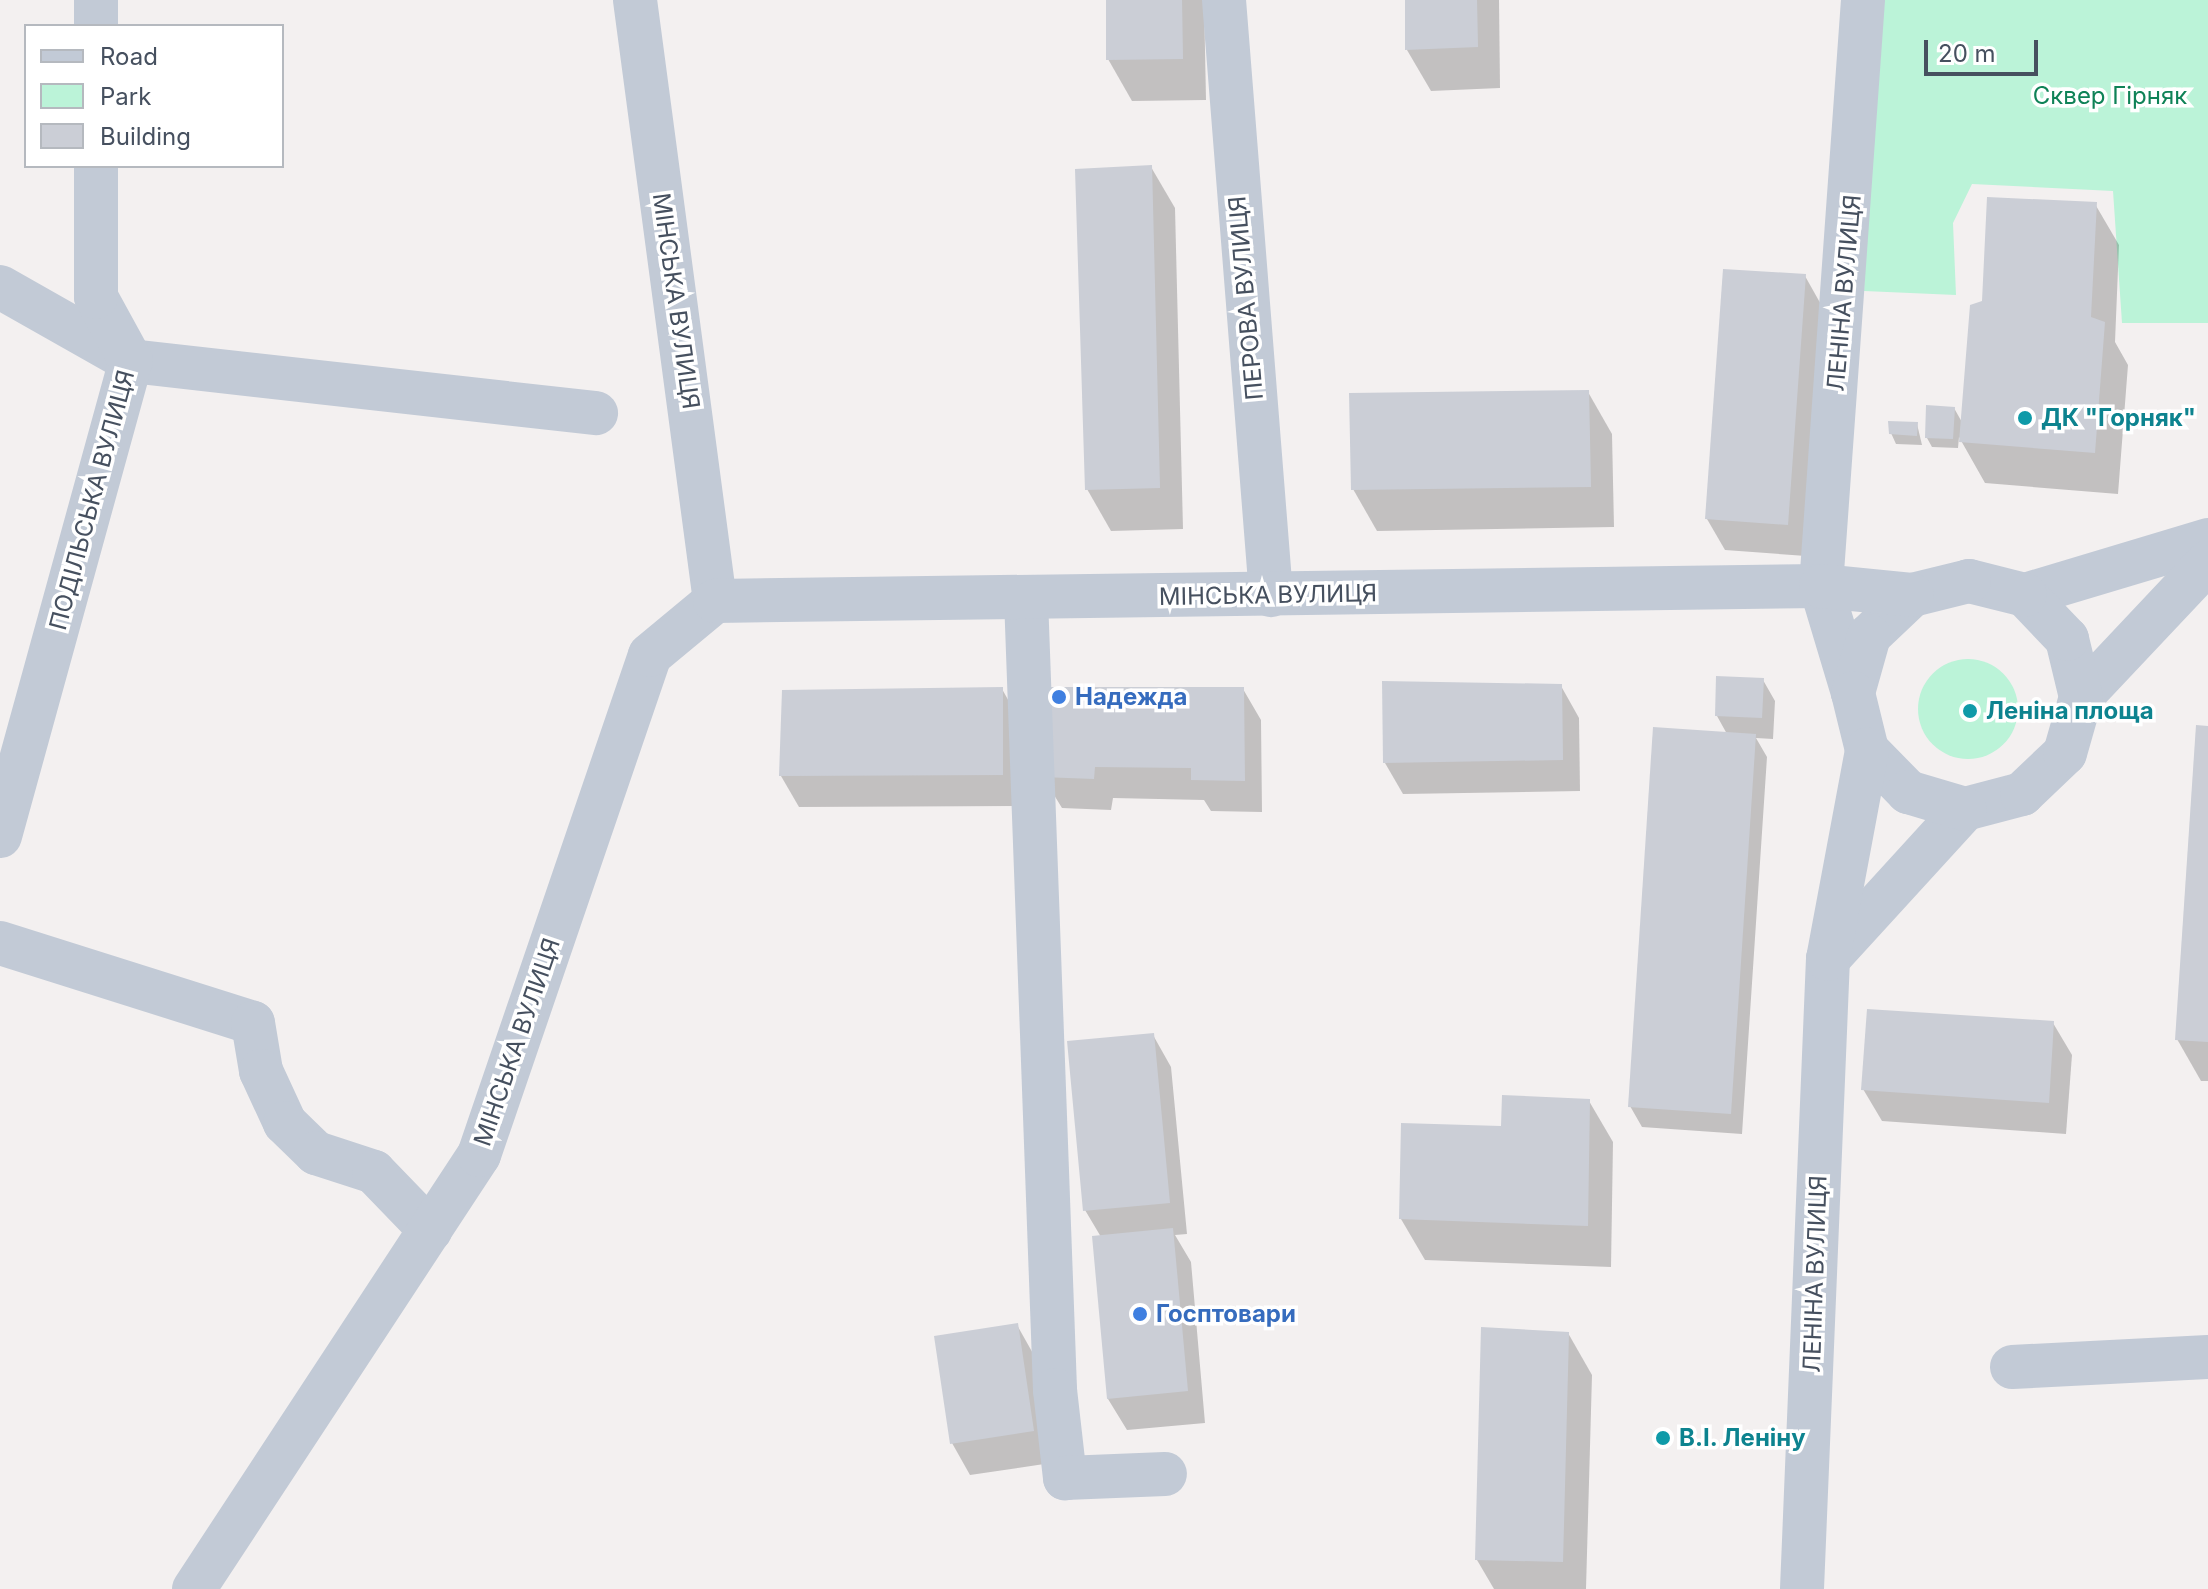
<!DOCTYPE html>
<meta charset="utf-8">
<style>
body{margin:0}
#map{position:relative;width:2208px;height:1589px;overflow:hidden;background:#f3f0f0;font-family:Inter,sans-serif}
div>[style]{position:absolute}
.green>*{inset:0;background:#bbf3d8}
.round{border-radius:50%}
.shadow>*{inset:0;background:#0003}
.building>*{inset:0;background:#cbced6}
.minor>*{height:44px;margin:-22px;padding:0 22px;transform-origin:22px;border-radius:22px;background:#c2cad6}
.dots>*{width:22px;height:22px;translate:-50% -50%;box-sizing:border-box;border:4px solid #fff;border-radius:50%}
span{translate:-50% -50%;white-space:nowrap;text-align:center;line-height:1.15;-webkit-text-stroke:7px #fff;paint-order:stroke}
.park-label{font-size:24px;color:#0f8257}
.street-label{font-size:24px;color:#46505f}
.culture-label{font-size:24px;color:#0d838f;font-weight:700}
.left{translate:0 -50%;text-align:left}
.shop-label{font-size:24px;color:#366cbe;font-weight:700}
.legend{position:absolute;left:24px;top:24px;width:260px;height:144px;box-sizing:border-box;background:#fff;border:2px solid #b5b9bf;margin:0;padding:10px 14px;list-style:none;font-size:24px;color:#46505f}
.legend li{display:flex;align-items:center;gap:16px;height:40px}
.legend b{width:40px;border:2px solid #b5b9bf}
.scale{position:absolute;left:1924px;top:40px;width:114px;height:36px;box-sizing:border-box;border:4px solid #46505f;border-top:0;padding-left:10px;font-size:24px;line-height:28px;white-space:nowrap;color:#46505f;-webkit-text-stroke:6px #fff;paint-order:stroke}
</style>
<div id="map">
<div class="green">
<div style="clip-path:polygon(1873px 0,2208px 0,2208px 323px,2122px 323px,2113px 191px,1972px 184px,1953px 223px,1956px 295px,1864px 291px)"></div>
<div class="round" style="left:1918px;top:659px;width:100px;height:100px"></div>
</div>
<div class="shadow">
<div style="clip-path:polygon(1108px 0,1204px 0,1206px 100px,1132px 101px,1108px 59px)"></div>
<div style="clip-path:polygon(1407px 0,1499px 0,1500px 88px,1431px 91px,1407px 50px)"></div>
<div style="clip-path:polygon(1151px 167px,1175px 208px,1183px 529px,1111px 531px,1087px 489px)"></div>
<div style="clip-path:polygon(2095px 204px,2119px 245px,2115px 342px,2128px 365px,2118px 494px,1985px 483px,1959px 437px,1958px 448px,1932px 447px,1927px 438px,1954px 408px,1963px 424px,1984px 302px)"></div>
<div style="clip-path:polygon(1805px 276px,1823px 308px,1806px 556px,1725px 550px,1707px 519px)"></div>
<div style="clip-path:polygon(1588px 392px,1612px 434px,1614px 527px,1377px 531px,1353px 489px)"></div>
<div style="clip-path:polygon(1917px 424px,1922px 445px,1896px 444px,1891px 433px)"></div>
<div style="clip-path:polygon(1763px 680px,1775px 701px,1773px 739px,1756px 738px,1767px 757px,1742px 1134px,1642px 1127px,1630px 1106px,1727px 734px,1717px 716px)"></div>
<div style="clip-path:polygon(1561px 686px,1579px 718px,1580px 791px,1403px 794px,1385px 763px)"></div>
<div style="clip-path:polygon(1002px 689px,1020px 721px,1020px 806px,799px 807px,781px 776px)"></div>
<div style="clip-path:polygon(1243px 689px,1261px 720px,1262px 812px,1211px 811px,1204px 800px,1113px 798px,1111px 810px,1062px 808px,1043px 777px)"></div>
<div style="clip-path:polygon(2208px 728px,2208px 1081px,2201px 1081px,2177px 1039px)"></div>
<div style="clip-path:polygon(2053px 1023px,2072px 1055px,2066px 1134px,1882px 1121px,1863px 1089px)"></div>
<div style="clip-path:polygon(1153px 1035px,1171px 1067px,1187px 1234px,1175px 1235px,1191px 1262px,1205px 1423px,1127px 1430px,1108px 1399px,1101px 1237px,1085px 1210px)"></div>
<div style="clip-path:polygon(1589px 1101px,1613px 1142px,1611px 1267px,1425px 1260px,1401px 1219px,1502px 1128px)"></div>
<div style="clip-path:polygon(1017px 1325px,1035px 1357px,1051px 1463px,970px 1475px,952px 1443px)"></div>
<div style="clip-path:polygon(1568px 1333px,1592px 1375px,1586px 1589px,1494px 1589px,1477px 1560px)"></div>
</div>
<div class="building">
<div style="clip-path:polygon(1106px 0,1182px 0,1183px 59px,1106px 60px)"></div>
<div style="clip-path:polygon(1405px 0,1477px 0,1478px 47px,1405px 50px)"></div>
<div style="clip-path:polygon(1152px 165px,1160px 488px,1085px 490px,1075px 169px)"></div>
<div style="clip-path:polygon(1987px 197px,2097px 202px,2091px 317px,2105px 322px,2095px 453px,1959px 442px,1970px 305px,1982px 301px)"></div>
<div style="clip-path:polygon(1723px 269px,1806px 274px,1788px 525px,1705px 519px)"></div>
<div style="clip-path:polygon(1589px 390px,1591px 487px,1351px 490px,1349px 393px)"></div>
<div style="clip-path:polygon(1926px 405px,1955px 407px,1953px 439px,1925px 438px)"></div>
<div style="clip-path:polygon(1888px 421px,1918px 422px,1917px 436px,1889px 434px)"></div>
<div style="clip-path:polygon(1716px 676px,1764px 678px,1762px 718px,1715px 716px)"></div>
<div style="clip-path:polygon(1382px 681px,1562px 684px,1563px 760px,1383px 763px)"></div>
<div style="clip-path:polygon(1003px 687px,1003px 775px,779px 776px,782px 690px)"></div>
<div style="clip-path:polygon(1043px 687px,1244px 687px,1245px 781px,1191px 780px,1191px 768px,1095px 767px,1094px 779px,1041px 777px)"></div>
<div style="clip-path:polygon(2196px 725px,2208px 726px,2208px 1042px,2175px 1040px)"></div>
<div style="clip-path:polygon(1653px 727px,1756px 734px,1731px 1114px,1628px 1107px)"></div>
<div style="clip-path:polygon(1867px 1009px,2054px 1021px,2049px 1103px,1861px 1090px)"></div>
<div style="clip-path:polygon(1154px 1033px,1170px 1203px,1083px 1211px,1067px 1041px)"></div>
<div style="clip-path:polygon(1502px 1095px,1590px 1099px,1588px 1226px,1399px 1219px,1401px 1123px,1501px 1126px)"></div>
<div style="clip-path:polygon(1173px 1228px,1188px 1391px,1107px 1399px,1092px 1236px)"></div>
<div style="clip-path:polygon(1018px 1323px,1034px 1431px,950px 1444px,934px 1336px)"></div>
<div style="clip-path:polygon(1481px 1327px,1569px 1332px,1563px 1562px,1475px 1560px)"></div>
</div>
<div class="minor">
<div style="left:96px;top:0;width:26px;rotate:90deg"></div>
<div style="left:635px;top:0;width:606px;rotate:82.42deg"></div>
<div style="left:1224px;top:0;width:597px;rotate:85.48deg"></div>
<div style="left:0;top:287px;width:150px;rotate:29.5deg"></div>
<div style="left:131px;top:361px;width:468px;rotate:6.4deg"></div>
<div style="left:2025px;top:595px;width:191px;rotate:-16.7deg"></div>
<div style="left:1026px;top:598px;width:793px;rotate:87.9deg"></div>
<div style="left:1055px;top:1390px;width:89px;rotate:83.5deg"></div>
<div style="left:1065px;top:1478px;width:100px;rotate:-2.3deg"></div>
<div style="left:1853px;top:693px;width:112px;rotate:-106.7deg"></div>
<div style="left:1821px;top:586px;width:588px;rotate:-85.9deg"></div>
<div style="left:2081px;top:697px;width:185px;rotate:-46.7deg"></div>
<div style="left:0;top:836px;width:493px;rotate:-74.6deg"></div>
<div style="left:131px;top:361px;width:73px;rotate:-118.7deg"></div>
<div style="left:96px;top:297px;width:131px;rotate:-90deg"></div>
<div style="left:0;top:943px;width:265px;rotate:17.5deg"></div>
<div style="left:253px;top:1023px;width:49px;rotate:80.5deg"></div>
<div style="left:261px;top:1071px;width:57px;rotate:65.2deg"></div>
<div style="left:285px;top:1123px;width:43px;rotate:44.1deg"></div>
<div style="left:316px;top:1153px;width:61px;rotate:18.1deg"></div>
<div style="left:374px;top:1172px;width:81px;rotate:46deg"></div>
<div style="left:1828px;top:959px;width:203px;rotate:-47.6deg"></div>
<div style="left:1965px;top:809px;width:59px;rotate:-14.7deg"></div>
<div style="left:2022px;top:794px;width:59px;rotate:-43.6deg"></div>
<div style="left:2065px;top:753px;width:58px;rotate:-74.1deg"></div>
<div style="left:2081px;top:697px;width:60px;rotate:-103.6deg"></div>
<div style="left:2067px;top:639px;width:61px;rotate:-133.7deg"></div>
<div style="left:2025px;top:595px;width:58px;rotate:-166deg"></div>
<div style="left:1969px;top:581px;width:59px;rotate:166.2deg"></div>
<div style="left:1912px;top:595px;width:59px;rotate:136.4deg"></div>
<div style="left:1869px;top:636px;width:59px;rotate:105.7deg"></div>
<div style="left:1853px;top:693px;width:59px;rotate:76.2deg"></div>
<div style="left:1867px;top:750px;width:59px;rotate:45.7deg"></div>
<div style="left:1908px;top:792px;width:59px;rotate:16.6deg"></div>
<div style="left:2012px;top:1367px;width:196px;rotate:-2.9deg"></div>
<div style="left:194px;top:1589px;width:519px;rotate:-56.71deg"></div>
<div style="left:479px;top:1155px;width:528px;rotate:-71.12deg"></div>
<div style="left:650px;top:655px;width:85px;rotate:-39.7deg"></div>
<div style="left:715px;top:601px;width:1106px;rotate:-0.78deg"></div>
<div style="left:1821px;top:586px;width:91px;rotate:5.6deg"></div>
<div style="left:1802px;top:1589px;width:631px;rotate:-87.64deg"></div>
<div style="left:1828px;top:959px;width:213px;rotate:-79.4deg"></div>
</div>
<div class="dots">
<div style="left:2025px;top:418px;background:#0f9aa8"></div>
<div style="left:1059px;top:697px;background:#3f7fe0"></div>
<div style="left:1970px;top:711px;background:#0f9aa8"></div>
<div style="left:1140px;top:1314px;background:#3f7fe0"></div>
<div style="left:1663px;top:1438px;background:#0f9aa8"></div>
</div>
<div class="park-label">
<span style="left:2110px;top:96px">Сквер Гірняк</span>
</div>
<div class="street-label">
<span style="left:1844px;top:293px;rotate:-85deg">ЛЕНІНА ВУЛИЦЯ</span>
<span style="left:1246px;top:298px;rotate:-95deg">ПЕРОВА ВУЛИЦЯ</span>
<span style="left:676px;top:301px;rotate:82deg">МІНСЬКА ВУЛИЦЯ</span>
<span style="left:92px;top:500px;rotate:-75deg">ПОДІЛЬСЬКА ВУЛИЦЯ</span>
<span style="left:1268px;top:595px;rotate:-1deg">МІНСЬКА ВУЛИЦЯ</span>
<span style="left:517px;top:1042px;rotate:-71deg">МІНСЬКА ВУЛИЦЯ</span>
<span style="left:1815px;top:1274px;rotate:-88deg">ЛЕНІНА ВУЛИЦЯ</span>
</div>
<div class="culture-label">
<span class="left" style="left:2041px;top:418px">ДК "Горняк"</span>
<span class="left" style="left:1986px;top:711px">Леніна площа</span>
<span class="left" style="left:1679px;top:1438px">В.І. Леніну</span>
</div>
<div class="shop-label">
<span class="left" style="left:1075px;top:697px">Надежда</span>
<span class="left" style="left:1156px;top:1314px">Госптовари</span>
</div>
<ul class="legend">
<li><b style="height:10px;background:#c2cad6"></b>Road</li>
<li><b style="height:22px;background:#bbf3d8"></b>Park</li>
<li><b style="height:22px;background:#cbced6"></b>Building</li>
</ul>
<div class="scale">20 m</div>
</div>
